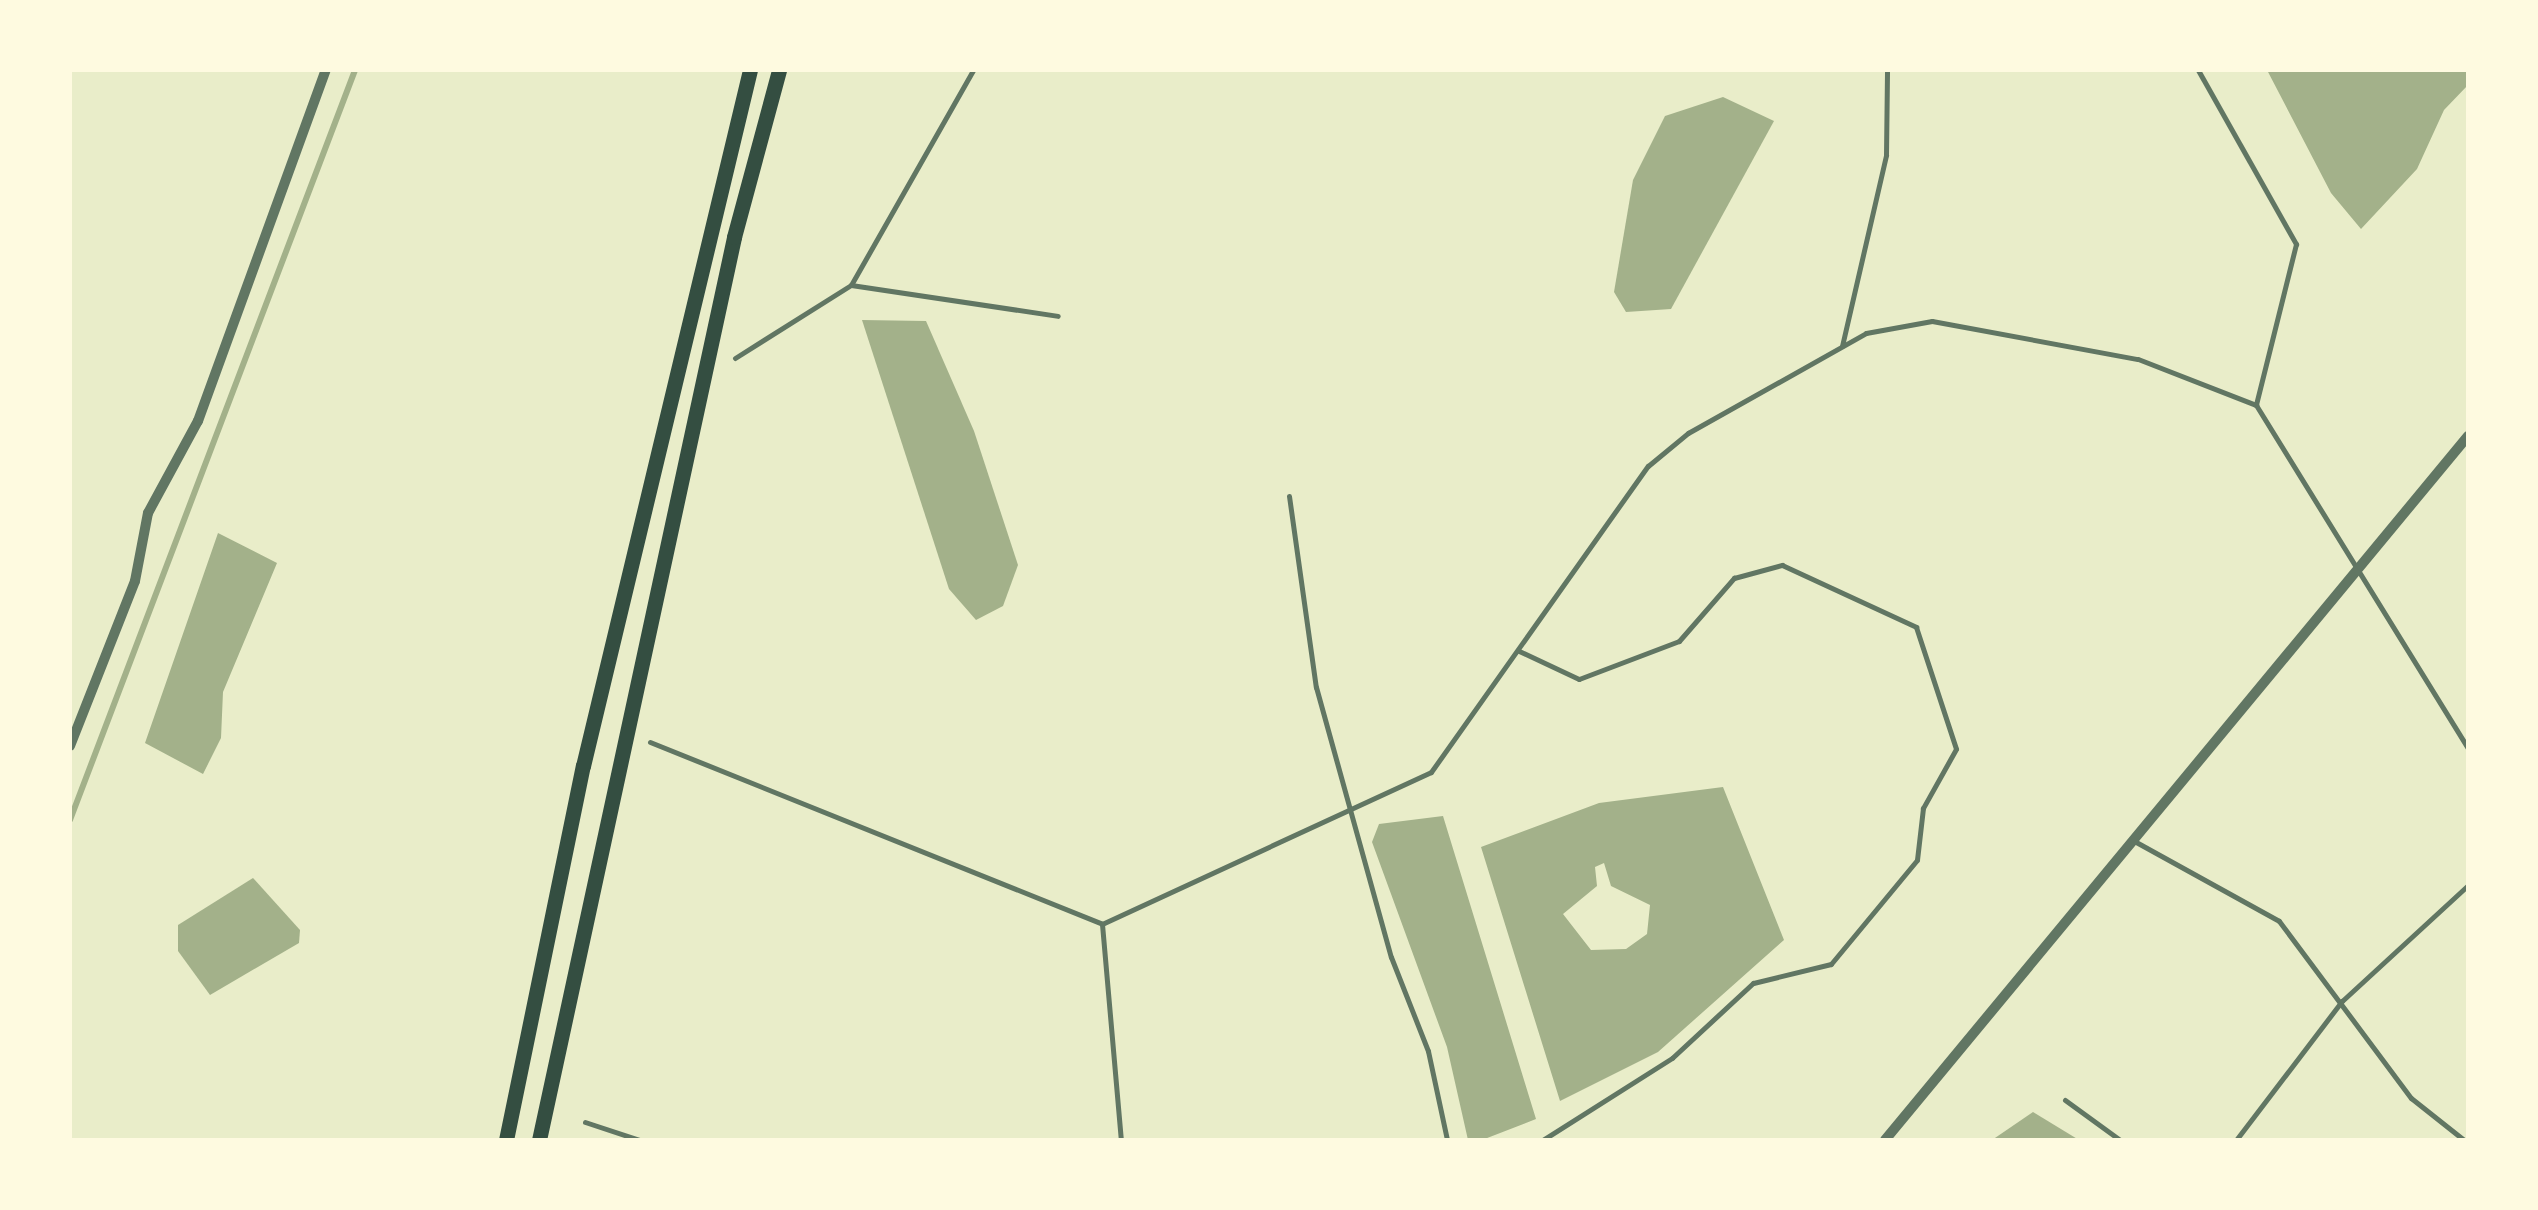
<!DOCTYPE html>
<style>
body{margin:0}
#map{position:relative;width:2538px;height:1210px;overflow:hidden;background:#e9edc9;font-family:"Roboto Condensed",sans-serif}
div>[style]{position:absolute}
.water>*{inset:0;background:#a3b18a}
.stream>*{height:6px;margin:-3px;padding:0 3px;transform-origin:3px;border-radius:3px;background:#a3b18a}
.service>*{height:5px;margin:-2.5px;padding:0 2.5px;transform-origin:2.5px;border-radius:2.5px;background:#617663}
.minor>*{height:10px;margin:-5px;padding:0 5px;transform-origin:5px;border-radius:5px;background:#617663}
.trunk>*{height:15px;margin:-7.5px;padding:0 7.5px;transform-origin:7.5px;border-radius:7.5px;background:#344e41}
span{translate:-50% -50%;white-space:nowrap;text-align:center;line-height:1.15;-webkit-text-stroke:8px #fefae0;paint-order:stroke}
.frame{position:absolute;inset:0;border:72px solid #fefae0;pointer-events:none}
</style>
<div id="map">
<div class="water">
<div style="clip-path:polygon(2267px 70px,2468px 70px,2468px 85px,2444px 110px,2417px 169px,2361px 229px,2331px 193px)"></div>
<div style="clip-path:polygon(1723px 97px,1774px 121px,1671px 309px,1626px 312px,1614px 292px,1633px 180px,1665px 116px)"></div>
<div style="clip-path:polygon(862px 320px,926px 321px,974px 431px,1018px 565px,1003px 606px,976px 620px,949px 589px)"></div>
<div style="clip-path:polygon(218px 533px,277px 563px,223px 692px,221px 738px,203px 774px,145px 743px)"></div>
<div style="clip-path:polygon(evenodd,1723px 787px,1784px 940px,1658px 1052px,1560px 1101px,1481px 847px,1599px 803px,1723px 787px,1604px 863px,1611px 886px,1650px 905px,1647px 934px,1626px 949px,1591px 950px,1563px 914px,1597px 886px,1595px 867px,1604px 863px)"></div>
<div style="clip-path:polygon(1443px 816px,1536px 1119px,1482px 1140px,1468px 1140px,1447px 1047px,1372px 842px,1379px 824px)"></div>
<div style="clip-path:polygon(253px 878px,300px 930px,299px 943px,210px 995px,178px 951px,178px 925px)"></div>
<div style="clip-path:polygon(2033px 1112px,2079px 1140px,1992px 1140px)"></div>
</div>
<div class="stream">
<div style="left:70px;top:820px;width:802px;rotate:-69.19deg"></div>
</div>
<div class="service">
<div style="left:2198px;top:70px;width:200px;rotate:60.6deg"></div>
<div style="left:2296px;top:244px;width:166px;rotate:104deg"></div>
<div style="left:851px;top:285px;width:247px;rotate:-60.4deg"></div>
<div style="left:1842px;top:346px;width:196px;rotate:-77deg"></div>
<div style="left:1886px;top:155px;width:85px;rotate:-89.3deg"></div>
<div style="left:735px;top:358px;width:137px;rotate:-32.2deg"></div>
<div style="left:851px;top:285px;width:209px;rotate:8.5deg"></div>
<div style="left:1289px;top:496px;width:193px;rotate:82deg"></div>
<div style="left:1316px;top:687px;width:280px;rotate:74.5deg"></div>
<div style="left:1391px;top:957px;width:101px;rotate:68.5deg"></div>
<div style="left:1428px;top:1051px;width:91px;rotate:77.9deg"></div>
<div style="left:1519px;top:651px;width:66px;rotate:25deg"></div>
<div style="left:1579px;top:679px;width:107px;rotate:-20.8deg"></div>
<div style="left:1679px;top:641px;width:84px;rotate:-48.9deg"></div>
<div style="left:1734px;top:578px;width:50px;rotate:-15.2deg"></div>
<div style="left:1782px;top:565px;width:148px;rotate:24.8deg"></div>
<div style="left:1916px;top:627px;width:128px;rotate:71.8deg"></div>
<div style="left:1956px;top:749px;width:68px;rotate:119.2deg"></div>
<div style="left:1923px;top:808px;width:52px;rotate:96.6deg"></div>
<div style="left:1917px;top:860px;width:135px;rotate:129.6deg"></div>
<div style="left:1831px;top:964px;width:80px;rotate:166.3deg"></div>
<div style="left:1753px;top:983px;width:110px;rotate:137.2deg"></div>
<div style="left:1672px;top:1058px;width:153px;rotate:147.6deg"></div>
<div style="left:650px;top:742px;width:487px;rotate:21.9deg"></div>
<div style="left:1102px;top:924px;width:362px;rotate:-24.8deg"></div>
<div style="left:1431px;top:772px;width:375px;rotate:-54.7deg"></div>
<div style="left:1648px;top:466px;width:52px;rotate:-39.5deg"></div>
<div style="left:1688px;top:433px;width:204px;rotate:-29.3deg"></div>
<div style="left:1866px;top:333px;width:67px;rotate:-10.3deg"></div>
<div style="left:1932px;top:321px;width:209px;rotate:10.5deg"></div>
<div style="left:2138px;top:359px;width:127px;rotate:21.3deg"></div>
<div style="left:2256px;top:405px;width:403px;rotate:58.3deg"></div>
<div style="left:2136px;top:842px;width:163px;rotate:28.9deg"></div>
<div style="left:2279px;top:921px;width:221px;rotate:53.3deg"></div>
<div style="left:2411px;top:1098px;width:68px;rotate:38.4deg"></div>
<div style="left:1102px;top:924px;width:217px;rotate:85deg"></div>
<div style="left:2065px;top:1100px;width:68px;rotate:36deg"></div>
<div style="left:585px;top:1122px;width:57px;rotate:18.4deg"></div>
<div style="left:2236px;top:1140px;width:175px;rotate:-52.7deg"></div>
<div style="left:2342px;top:1001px;width:171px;rotate:-42.6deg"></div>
</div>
<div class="minor">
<div style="left:70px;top:746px;width:177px;rotate:-68.5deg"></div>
<div style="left:135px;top:581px;width:69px;rotate:-79.2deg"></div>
<div style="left:148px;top:513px;width:105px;rotate:-61.5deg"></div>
<div style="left:198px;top:421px;width:374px;rotate:-70deg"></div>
<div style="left:1885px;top:1140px;width:914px;rotate:-50.37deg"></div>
</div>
<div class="trunk">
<div style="left:506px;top:1140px;width:382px;rotate:-78.4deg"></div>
<div style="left:583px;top:766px;width:716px;rotate:-76.51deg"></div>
<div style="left:539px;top:1140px;width:924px;rotate:-77.81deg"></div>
<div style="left:734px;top:237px;width:173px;rotate:-74.9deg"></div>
</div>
<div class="frame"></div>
</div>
